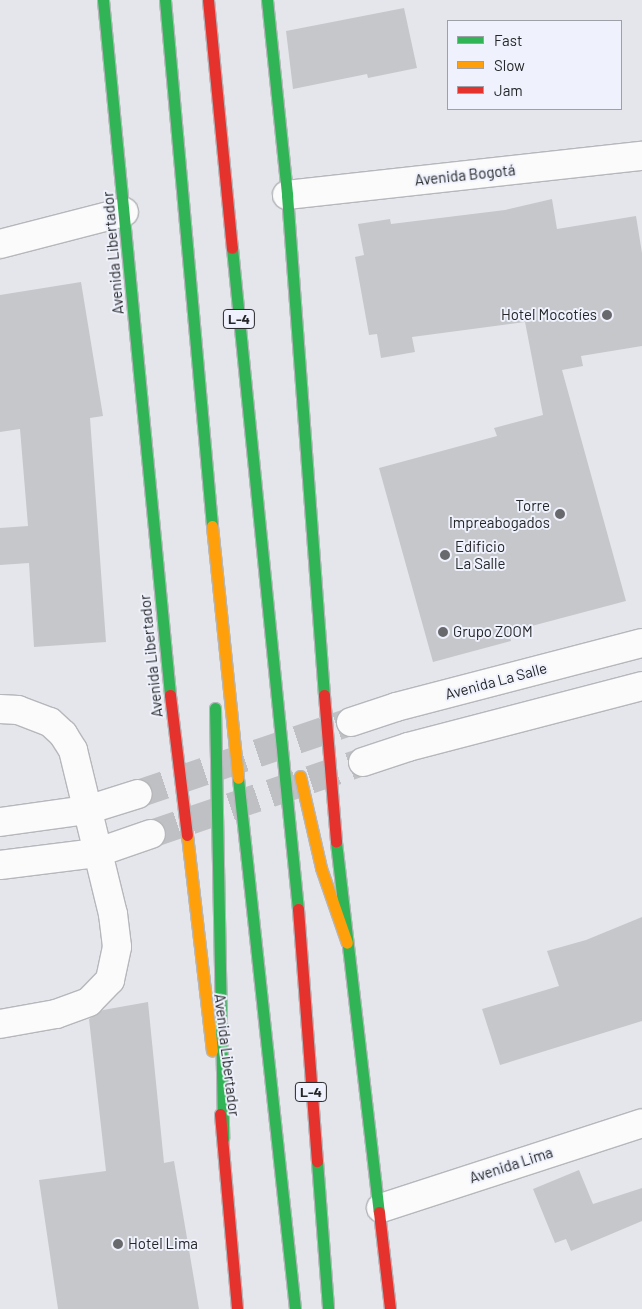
<!DOCTYPE html>
<meta charset="utf-8">
<style>
body{margin:0}
#map{position:relative;width:642px;height:1309px;overflow:hidden;background:#e5e6eb;font-family:Barlow,sans-serif}
div>[style]{position:absolute}
.building>*{inset:0;background:#c6c7cb}
.street-tunnel>*{height:28px;margin-top:-14px;transform-origin:0;background:repeating-linear-gradient(90deg,#bfc0c4 0 28px,transparent 0 42px)}
.roads{filter:drop-shadow(1px 0 #b6b7bb) drop-shadow(-1px 0 #b6b7bb) drop-shadow(0 1px #b6b7bb) drop-shadow(0 -1px #b6b7bb)}
.street>*{height:28px;margin:-14px;padding:0 14px;transform-origin:14px;border-radius:14px;background:#fbfbfc}
.fast>*{height:11px;margin:-5.5px;padding:0 5.5px;transform-origin:5.5px;border-radius:5.5px;background:#30b455}
.slow>*{height:11px;margin:-5.5px;padding:0 5.5px;transform-origin:5.5px;border-radius:5.5px;background:#ff9f0a}
.jam>*{height:11px;margin:-5.5px;padding:0 5.5px;transform-origin:5.5px;border-radius:5.5px;background:#e5322d}
.dots>*{width:14px;height:14px;translate:-50% -50%;box-sizing:border-box;border:2px solid #eff2fc;border-radius:50%}
span{translate:-50% -50%;white-space:nowrap;text-align:center;line-height:1.15;-webkit-text-stroke:4px #eff2fc;paint-order:stroke}
.shield-label span{padding:1px 4px;background:#eff2fc;border:1px solid;border-radius:4px;-webkit-text-stroke-width:0}
.shield-label{font-size:14px;color:#252629;font-weight:700}
.street-label{font-size:15px;color:#252629}
.poi-label{font-size:15px;color:#252629}
.right{translate:-100% -50%;text-align:right}
.left{translate:0 -50%;text-align:left}
.legend{position:absolute;left:447px;top:20px;width:175px;height:90px;box-sizing:border-box;background:#eff2fc;border:1px solid #9ea0a8;margin:0;padding:6px 9px;list-style:none;font-size:15px;color:#252629}
.legend li{display:flex;align-items:center;gap:10px;height:25px}
.legend b{width:25px;border:1px solid #9ea0a8}
</style>
<div id="map">
<div class="building">
<div style="clip-path:polygon(404px 8px,417px 68px,368px 78px,367px 74px,293px 89px,286px 31px)"></div>
<div style="clip-path:polygon(552px 199px,557px 229px,636px 216px,642px 253px,642px 346px,581px 356px,583px 366px,562px 370px,626px 601px,509px 632px,511px 641px,433px 662px,379px 468px,497px 436px,494px 428px,543px 415px,525px 322px,412px 337px,415px 352px,381px 358px,377px 334px,369px 335px,355px 257px,364px 255px,358px 224px,390px 219px,391px 224px,505px 210px)"></div>
<div style="clip-path:polygon(81px 282px,103px 416px,90px 418px,106px 642px,34px 647px,29px 563px,0 565px,0 528px,28px 526px,20px 429px,0 432px,0 295px)"></div>
<div style="clip-path:polygon(642px 917px,642px 1021px,500px 1065px,482px 1009px,559px 986px,547px 951px,586px 940px)"></div>
<div style="clip-path:polygon(148px 1002px,164px 1163px,174px 1161px,199px 1309px,58px 1309px,39px 1180px,106px 1171px,89px 1019px,103px 1010px)"></div>
<div style="clip-path:polygon(579px 1170px,593px 1204px,642px 1188px,642px 1221px,571px 1251px,566px 1239px,555px 1243px,533px 1189px)"></div>
</div>
<div class="street-tunnel">
<div style="left:138px;top:794px;width:223px;rotate:-18.8deg"></div>
<div style="left:151px;top:834px;width:224px;rotate:-18.8deg"></div>
</div>
<div class="roads">
<div class="street">
<div style="left:287px;top:195px;width:357px;rotate:-6.3deg"></div>
<div style="left:0;top:244px;width:128px;rotate:-14.5deg"></div>
<div style="left:0;top:709px;width:18px;rotate:3deg"></div>
<div style="left:18px;top:710px;width:34px;rotate:21deg"></div>
<div style="left:50px;top:722px;width:18px;rotate:43deg"></div>
<div style="left:63px;top:734px;width:19px;rotate:58deg"></div>
<div style="left:73px;top:750px;width:169px;rotate:76.3deg"></div>
<div style="left:113px;top:914px;width:33px;rotate:83deg"></div>
<div style="left:117px;top:947px;width:34px;rotate:102deg"></div>
<div style="left:110px;top:980px;width:30px;rotate:134deg"></div>
<div style="left:89px;top:1002px;width:35px;rotate:160deg"></div>
<div style="left:56px;top:1014px;width:57px;rotate:169.9deg"></div>
<div style="left:351px;top:722px;width:47px;rotate:-18.4deg"></div>
<div style="left:396px;top:707px;width:254px;rotate:-14.6deg"></div>
<div style="left:363px;top:762px;width:47px;rotate:-18.4deg"></div>
<div style="left:408px;top:747px;width:242px;rotate:-14.6deg"></div>
<div style="left:0;top:822px;width:88px;rotate:-7.9deg"></div>
<div style="left:87px;top:810px;width:53px;rotate:-17.4deg"></div>
<div style="left:0;top:865px;width:97px;rotate:-7.1deg"></div>
<div style="left:96px;top:853px;width:58px;rotate:-19.1deg"></div>
<div style="left:381px;top:1208px;width:274px;rotate:-18deg"></div>
</div>
<div class="fast">
<div style="left:103px;top:0;width:698px;rotate:84.49deg"></div>
<div style="left:165px;top:0;width:528px;rotate:84.89deg"></div>
<div style="left:267px;top:0;width:196px;rotate:84.1deg"></div>
<div style="left:287px;top:195px;width:501px;rotate:85.77deg"></div>
<div style="left:232px;top:248px;width:664px;rotate:84.3deg"></div>
<div style="left:215px;top:708px;width:430px;rotate:88.9deg"></div>
<div style="left:238px;top:778px;width:534px;rotate:83.87deg"></div>
<div style="left:336px;top:842px;width:372px;rotate:83.4deg"></div>
<div style="left:317px;top:1161px;width:148px;rotate:85.7deg"></div>
</div>
<div class="slow">
<div style="left:212px;top:526px;width:253px;rotate:84.1deg"></div>
<div style="left:300px;top:776px;width:94px;rotate:77.1deg"></div>
<div style="left:321px;top:868px;width:79px;rotate:70.9deg"></div>
<div style="left:187px;top:835px;width:217px;rotate:83.4deg"></div>
</div>
<div class="jam">
<div style="left:208px;top:0;width:249px;rotate:84.5deg"></div>
<div style="left:170px;top:695px;width:141px;rotate:83.1deg"></div>
<div style="left:324px;top:695px;width:147px;rotate:85.3deg"></div>
<div style="left:298px;top:909px;width:253px;rotate:85.7deg"></div>
<div style="left:220px;top:1114px;width:196px;rotate:85deg"></div>
<div style="left:379px;top:1212px;width:98px;rotate:83.5deg"></div>
</div>
</div>
<div class="dots">
<div style="left:607px;top:315px;background:#68696d"></div>
<div style="left:560px;top:514px;background:#68696d"></div>
<div style="left:445px;top:555px;background:#68696d"></div>
<div style="left:443px;top:632px;background:#68696d"></div>
<div style="left:118px;top:1244px;background:#68696d"></div>
</div>
<div class="shield-label">
<span style="left:239px;top:319px">L-4</span>
<span style="left:311px;top:1092px">L-4</span>
</div>
<div class="street-label">
<span style="left:465px;top:175px;rotate:-6deg">Avenida Bogotá</span>
<span style="left:113px;top:253px;rotate:-95deg">Avenida Libertador</span>
<span style="left:151px;top:656px;rotate:-96deg">Avenida Libertador</span>
<span style="left:496px;top:681px;rotate:-15deg">Avenida La Salle</span>
<span style="left:227px;top:1055px;rotate:83deg">Avenida Libertador</span>
<span style="left:511px;top:1165px;rotate:-18deg">Avenida Lima</span>
</div>
<div class="poi-label">
<span class="right" style="left:597px;top:315px">Hotel Mocotíes</span>
<span class="right" style="left:550px;top:514px">Torre<br>Impreabogados</span>
<span class="left" style="left:455px;top:555px">Edificio<br>La Salle</span>
<span class="left" style="left:453px;top:632px">Grupo ZOOM</span>
<span class="left" style="left:128px;top:1244px">Hotel Lima</span>
</div>
<ul class="legend">
<li><b style="height:6px;background:#30b455"></b>Fast</li>
<li><b style="height:6px;background:#ff9f0a"></b>Slow</li>
<li><b style="height:6px;background:#e5322d"></b>Jam</li>
</ul>
</div>
